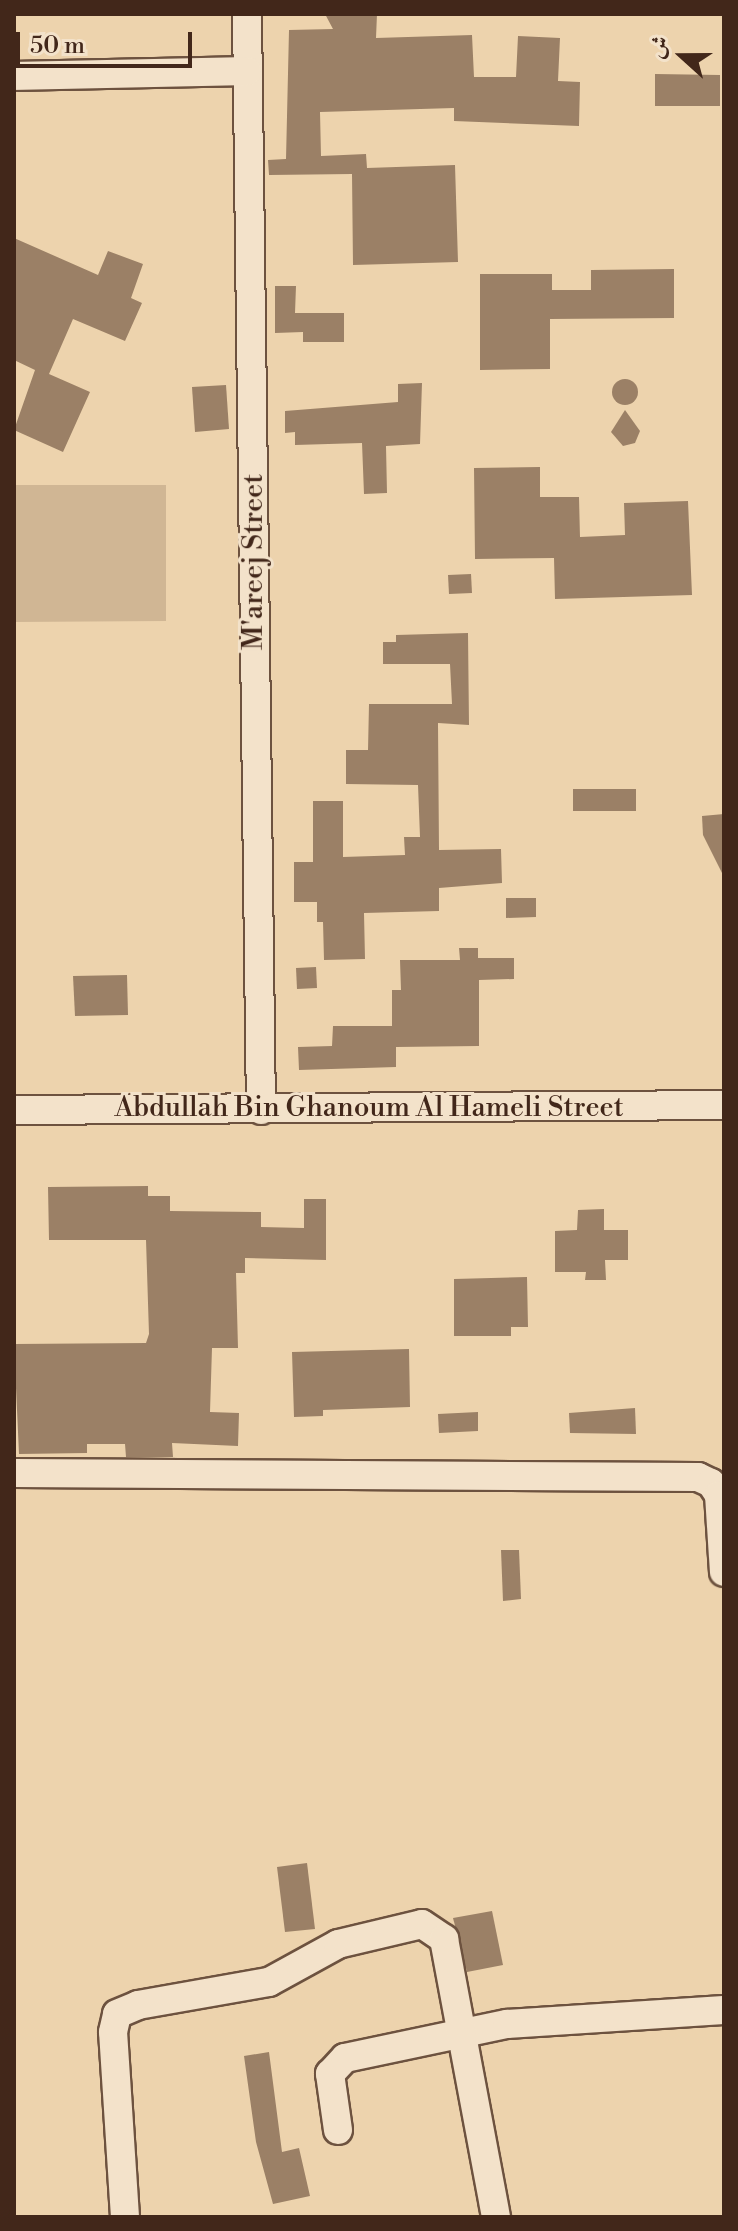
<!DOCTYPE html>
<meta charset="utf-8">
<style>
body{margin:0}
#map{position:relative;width:738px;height:2231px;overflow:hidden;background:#edd3ad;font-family:"Libre Bodoni",Amiri,serif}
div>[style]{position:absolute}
.green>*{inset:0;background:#d0b694}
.building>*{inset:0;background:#9b8066}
.round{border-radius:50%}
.roads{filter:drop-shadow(2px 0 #6d523f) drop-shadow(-2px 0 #6d523f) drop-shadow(0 2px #6d523f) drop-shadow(0 -2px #6d523f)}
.minor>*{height:28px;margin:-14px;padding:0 14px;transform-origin:14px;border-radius:14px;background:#f3e2ca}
span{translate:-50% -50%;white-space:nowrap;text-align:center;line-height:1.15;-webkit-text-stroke:6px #f3e2ca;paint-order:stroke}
.street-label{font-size:28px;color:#42271a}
.frame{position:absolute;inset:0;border:16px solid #42271a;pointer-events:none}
.north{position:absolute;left:642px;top:16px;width:80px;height:80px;-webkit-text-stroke:6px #f3e2ca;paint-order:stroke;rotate:291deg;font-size:22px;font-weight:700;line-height:32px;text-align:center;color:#42271a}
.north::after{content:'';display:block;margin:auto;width:28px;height:36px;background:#42271a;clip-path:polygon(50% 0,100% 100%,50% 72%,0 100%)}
.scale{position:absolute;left:16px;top:32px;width:176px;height:36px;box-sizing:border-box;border:4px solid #42271a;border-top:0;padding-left:10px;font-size:24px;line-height:28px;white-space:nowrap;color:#42271a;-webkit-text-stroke:6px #f3e2ca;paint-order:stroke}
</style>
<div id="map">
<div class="green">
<div style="clip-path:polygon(14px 485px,166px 485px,166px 621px,14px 622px)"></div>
</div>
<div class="building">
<div style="clip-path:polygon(325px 14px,377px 14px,376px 38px,472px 35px,474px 77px,516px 77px,518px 36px,560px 38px,558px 81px,580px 82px,579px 126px,454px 121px,454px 108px,320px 112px,321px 156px,366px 154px,367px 168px,455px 165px,458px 262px,353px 265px,352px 174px,269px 175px,268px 160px,286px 159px,289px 30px,333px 29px)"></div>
<div style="clip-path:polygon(655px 74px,720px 75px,720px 106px,655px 106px)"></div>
<div style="clip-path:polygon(14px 238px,98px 275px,108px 251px,143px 264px,131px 298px,142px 303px,125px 341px,73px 319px,49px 374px,90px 392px,63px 452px,14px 430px,35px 370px,14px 360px)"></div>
<div style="clip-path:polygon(674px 269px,674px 318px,550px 319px,550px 369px,480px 370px,480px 274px,552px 274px,552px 290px,591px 290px,591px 270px)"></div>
<div style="clip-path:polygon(275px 286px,296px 286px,295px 313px,344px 313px,344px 342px,303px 342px,303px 332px,275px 333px)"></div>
<div class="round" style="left:612px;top:379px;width:26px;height:26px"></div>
<div style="clip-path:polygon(422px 383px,420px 444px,386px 446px,387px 493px,364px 494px,362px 443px,295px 445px,295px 432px,285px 433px,285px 411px,398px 402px,398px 384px)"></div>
<div style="clip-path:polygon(226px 385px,229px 429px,195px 432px,192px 387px)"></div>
<div style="clip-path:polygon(625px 410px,640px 431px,635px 443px,623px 446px,611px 432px)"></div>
<div style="clip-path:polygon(540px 467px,540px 497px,579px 497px,580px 537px,625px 535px,624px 503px,688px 501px,692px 595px,555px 599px,554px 558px,475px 559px,474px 468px)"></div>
<div style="clip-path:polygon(471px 574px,472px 593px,449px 594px,448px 575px)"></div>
<div style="clip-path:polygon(468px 633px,469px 725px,438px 723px,439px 850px,501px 849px,502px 883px,439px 888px,439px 911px,364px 913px,365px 959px,324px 960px,323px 922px,317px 922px,317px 902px,294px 902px,294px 862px,313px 862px,313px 801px,343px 801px,343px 857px,405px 855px,404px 837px,420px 837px,418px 785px,346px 784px,346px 750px,368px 750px,369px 704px,452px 704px,450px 664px,383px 664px,383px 642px,396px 642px,396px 635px)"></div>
<div style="clip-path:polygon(573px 789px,636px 789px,636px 811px,573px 811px)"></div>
<div style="clip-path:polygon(724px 814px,724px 877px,703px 835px,702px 816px)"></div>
<div style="clip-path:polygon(506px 898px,536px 898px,536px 917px,506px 918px)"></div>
<div style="clip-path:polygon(459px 948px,478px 948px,478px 958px,514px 958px,514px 979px,479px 980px,479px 1046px,396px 1047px,396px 1067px,299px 1070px,298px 1047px,332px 1046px,333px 1026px,392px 1026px,392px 990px,401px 990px,400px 960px,460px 960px)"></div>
<div style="clip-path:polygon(316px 967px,317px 988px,297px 989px,296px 968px)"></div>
<div style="clip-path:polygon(127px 975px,128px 1015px,75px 1016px,73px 976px)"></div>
<div style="clip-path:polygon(148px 1186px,148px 1196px,170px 1196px,170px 1211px,261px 1212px,261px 1227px,304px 1228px,304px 1199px,326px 1199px,326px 1260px,245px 1258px,245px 1273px,236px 1273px,238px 1348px,212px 1348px,210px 1412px,239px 1413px,238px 1446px,172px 1443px,173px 1457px,126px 1457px,125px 1444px,87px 1444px,87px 1453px,19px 1454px,14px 1344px,146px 1343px,149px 1334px,146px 1240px,49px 1240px,48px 1187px)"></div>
<div style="clip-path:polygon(604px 1209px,604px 1230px,628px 1230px,628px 1260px,605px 1260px,606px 1280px,585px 1280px,586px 1272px,555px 1272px,555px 1231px,577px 1230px,578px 1210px)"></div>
<div style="clip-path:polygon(527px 1277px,528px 1327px,511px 1327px,511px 1336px,454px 1336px,454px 1279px)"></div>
<div style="clip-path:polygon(409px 1349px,410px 1407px,323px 1410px,323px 1416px,294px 1417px,292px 1352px)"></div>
<div style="clip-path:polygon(635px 1408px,636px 1434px,570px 1433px,569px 1413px)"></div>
<div style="clip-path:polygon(478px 1412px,478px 1431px,439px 1433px,438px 1414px)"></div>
<div style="clip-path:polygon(501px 1550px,519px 1550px,521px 1599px,503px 1601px)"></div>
<div style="clip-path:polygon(307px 1863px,315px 1929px,285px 1932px,277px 1867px)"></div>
<div style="clip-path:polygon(492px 1911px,503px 1965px,467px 1972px,453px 1918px)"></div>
<div style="clip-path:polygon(269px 2052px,282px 2152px,299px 2148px,310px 2196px,273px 2204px,256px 2142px,244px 2056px)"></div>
</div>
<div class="roads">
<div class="minor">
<div style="left:247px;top:14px;width:1096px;rotate:89.27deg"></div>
<div style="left:14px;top:76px;width:233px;rotate:-1.2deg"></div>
<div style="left:14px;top:1110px;width:710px;rotate:-0.4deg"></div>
<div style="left:14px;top:1473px;width:684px;rotate:0.34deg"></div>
<div style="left:698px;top:1477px;width:14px;rotate:25deg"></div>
<div style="left:711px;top:1483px;width:14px;rotate:56deg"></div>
<div style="left:719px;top:1495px;width:77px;rotate:86.3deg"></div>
<div style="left:338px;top:2130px;width:57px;rotate:-98.1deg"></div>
<div style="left:330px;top:2074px;width:22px;rotate:-47deg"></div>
<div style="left:345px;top:2058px;width:166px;rotate:-11.9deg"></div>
<div style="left:507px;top:2024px;width:217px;rotate:-3.7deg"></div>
<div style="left:125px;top:2217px;width:185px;rotate:-93.7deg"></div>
<div style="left:113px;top:2032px;width:18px;rotate:-77deg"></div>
<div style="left:117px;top:2014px;width:23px;rotate:-23deg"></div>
<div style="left:138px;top:2005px;width:133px;rotate:-10deg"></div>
<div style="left:269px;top:1982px;width:79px;rotate:-28.8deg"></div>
<div style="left:338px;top:1944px;width:86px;rotate:-13.4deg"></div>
<div style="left:422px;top:1924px;width:27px;rotate:34deg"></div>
<div style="left:444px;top:1939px;width:283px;rotate:79.4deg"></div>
</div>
</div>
<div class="street-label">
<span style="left:254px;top:562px;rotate:-90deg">M'areej Street</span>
<span style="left:369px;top:1108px">Abdullah Bin Ghanoum Al Hameli Street</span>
</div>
<div class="frame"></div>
<div class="north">ش</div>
<div class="scale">50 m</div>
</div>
